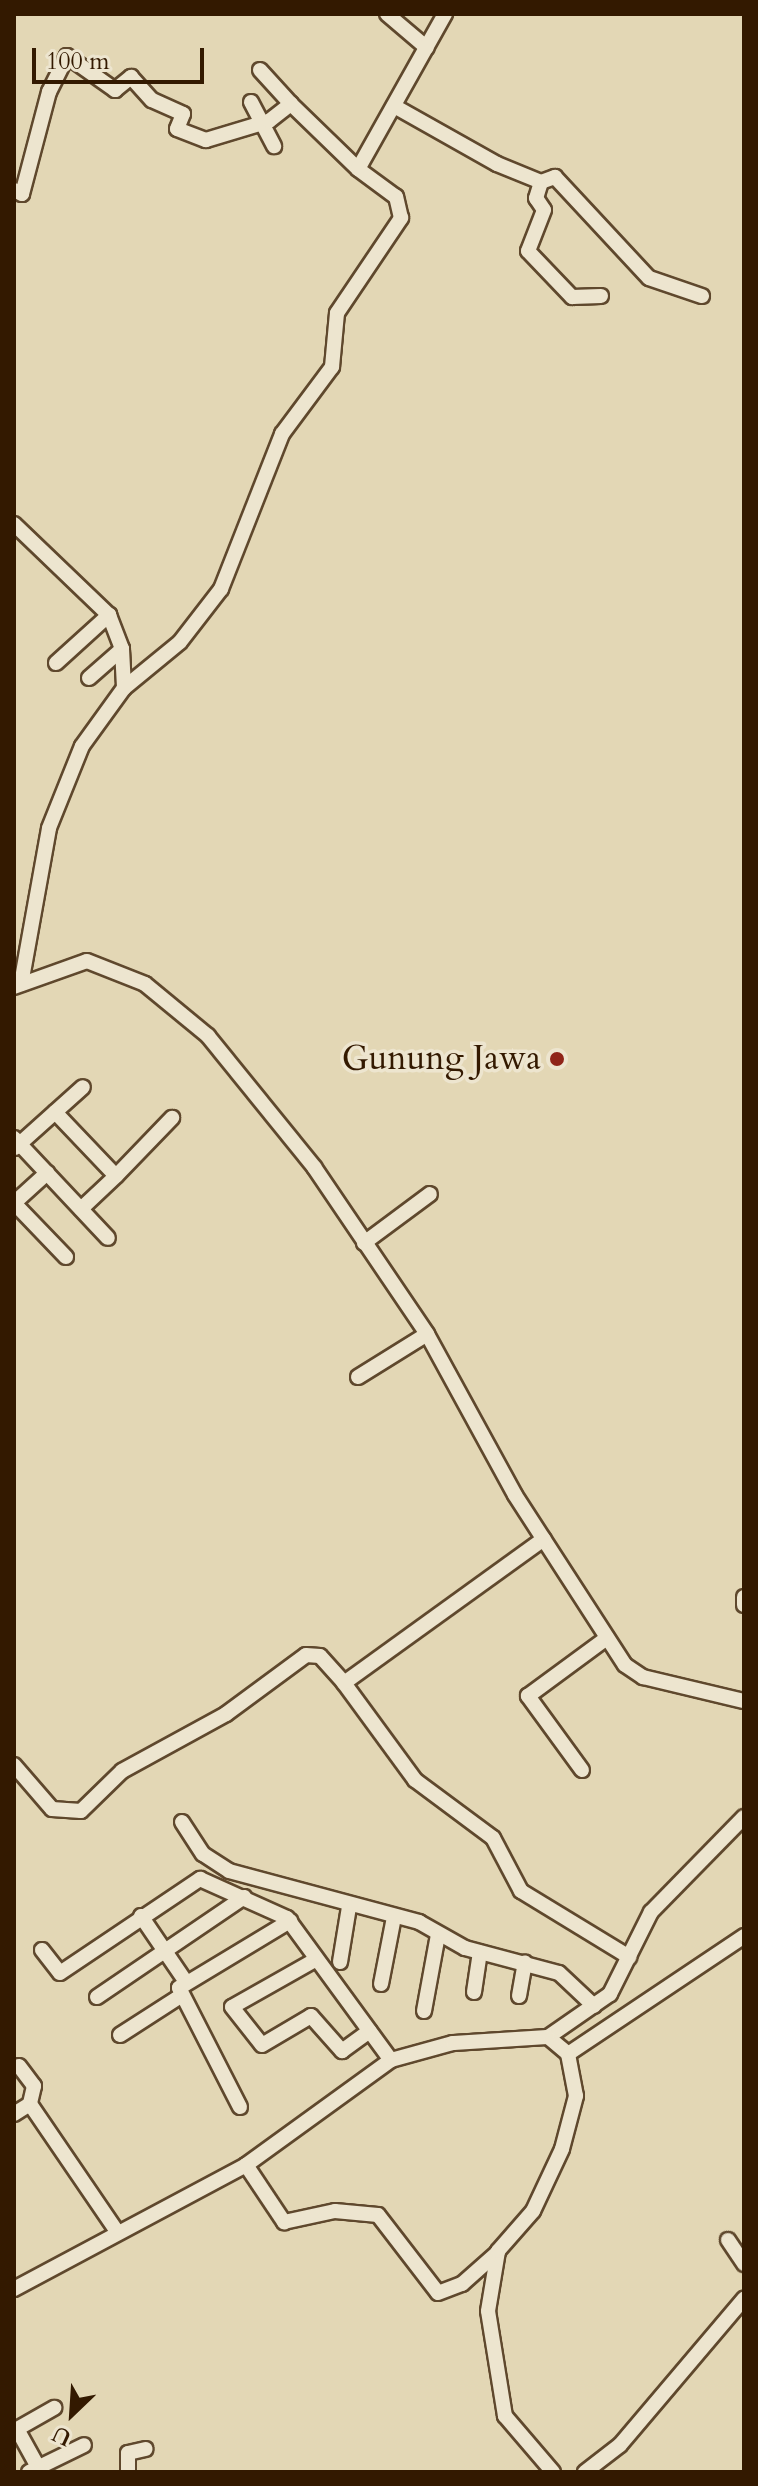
<!DOCTYPE html>
<style>
body{margin:0}
#map{position:relative;width:758px;height:2486px;overflow:hidden;background:#e3d7b5;font-family:Cardo,serif}
div>[style]{position:absolute}
.roads{filter:drop-shadow(2px 0 #5f482d) drop-shadow(-2px 0 #5f482d) drop-shadow(0 2px #5f482d) drop-shadow(0 -2px #5f482d)}
.minor>*{height:14px;margin:-7px;padding:0 7px;transform-origin:7px;border-radius:7px;background:#ede5cf}
.dots>*{width:22px;height:22px;translate:-50% -50%;box-sizing:border-box;border:4px solid #ede5cf;border-radius:50%}
span{translate:-50% -50%;white-space:nowrap;text-align:center;line-height:1.15;-webkit-text-stroke:7px #ede5cf;paint-order:stroke}
.poi-label{font-size:34px;color:#331900}
.right{translate:-100% -50%;text-align:right}
.frame{position:absolute;inset:0;border:16px solid #331900;pointer-events:none}
.north{position:absolute;left:32px;top:2374px;width:80px;height:80px;-webkit-text-stroke:6px #ede5cf;paint-order:stroke;rotate:205deg;font-size:22px;font-weight:700;line-height:32px;text-align:center;color:#331900}
.north::after{content:'';display:block;margin:auto;width:28px;height:36px;background:#331900;clip-path:polygon(50% 0,100% 100%,50% 72%,0 100%)}
.scale{position:absolute;left:32px;top:48px;width:172px;height:36px;box-sizing:border-box;border:4px solid #331900;border-top:0;padding-left:10px;font-size:24px;line-height:28px;white-space:nowrap;color:#331900;-webkit-text-stroke:6px #ede5cf;paint-order:stroke}
</style>
<div id="map">
<div class="roads">
<div class="minor">
<div style="left:387px;top:14px;width:52px;rotate:40.4deg"></div>
<div style="left:260px;top:70px;width:46px;rotate:47.6deg"></div>
<div style="left:251px;top:102px;width:50px;rotate:62.4deg"></div>
<div style="left:394px;top:106px;width:118px;rotate:29.4deg"></div>
<div style="left:497px;top:164px;width:48px;rotate:22.2deg"></div>
<div style="left:541px;top:182px;width:15px;rotate:-20deg"></div>
<div style="left:555px;top:177px;width:138px;rotate:47.1deg"></div>
<div style="left:649px;top:278px;width:56px;rotate:18.8deg"></div>
<div style="left:541px;top:182px;width:17px;rotate:107deg"></div>
<div style="left:536px;top:198px;width:14px;rotate:56deg"></div>
<div style="left:544px;top:210px;width:44px;rotate:111.3deg"></div>
<div style="left:528px;top:251px;width:64px;rotate:46.3deg"></div>
<div style="left:572px;top:297px;width:29px;rotate:-2deg"></div>
<div style="left:14px;top:190px;width:9px;rotate:27deg"></div>
<div style="left:22px;top:194px;width:106px;rotate:-75.2deg"></div>
<div style="left:49px;top:92px;width:40px;rotate:-63.4deg"></div>
<div style="left:67px;top:56px;width:59px;rotate:35.3deg"></div>
<div style="left:115px;top:90px;width:21px;rotate:-39deg"></div>
<div style="left:131px;top:77px;width:31px;rotate:48deg"></div>
<div style="left:152px;top:100px;width:34px;rotate:24deg"></div>
<div style="left:183px;top:114px;width:16px;rotate:112deg"></div>
<div style="left:177px;top:129px;width:31px;rotate:21deg"></div>
<div style="left:206px;top:140px;width:66px;rotate:-16.8deg"></div>
<div style="left:269px;top:121px;width:28px;rotate:-38deg"></div>
<div style="left:291px;top:104px;width:93px;rotate:44.1deg"></div>
<div style="left:14px;top:524px;width:132px;rotate:43.8deg"></div>
<div style="left:109px;top:615px;width:36px;rotate:69deg"></div>
<div style="left:122px;top:649px;width:39px;rotate:87deg"></div>
<div style="left:56px;top:663px;width:72px;rotate:-42.2deg"></div>
<div style="left:89px;top:678px;width:44px;rotate:-41.3deg"></div>
<div style="left:21px;top:984px;width:158px;rotate:-79.8deg"></div>
<div style="left:49px;top:828px;width:88px;rotate:-68.1deg"></div>
<div style="left:82px;top:746px;width:72px;rotate:-54.1deg"></div>
<div style="left:124px;top:688px;width:72px;rotate:-39.4deg"></div>
<div style="left:180px;top:642px;width:67px;rotate:-52.3deg"></div>
<div style="left:221px;top:589px;width:167px;rotate:-68.5deg"></div>
<div style="left:282px;top:434px;width:84px;rotate:-53.3deg"></div>
<div style="left:332px;top:367px;width:54px;rotate:-84.7deg"></div>
<div style="left:337px;top:313px;width:115px;rotate:-56deg"></div>
<div style="left:401px;top:218px;width:22px;rotate:-103deg"></div>
<div style="left:396px;top:197px;width:47px;rotate:-143.6deg"></div>
<div style="left:358px;top:169px;width:178px;rotate:-60.7deg"></div>
<div style="left:14px;top:987px;width:77px;rotate:-19.6deg"></div>
<div style="left:87px;top:961px;width:62px;rotate:21.6deg"></div>
<div style="left:145px;top:984px;width:82px;rotate:39.5deg"></div>
<div style="left:208px;top:1036px;width:169px;rotate:51deg"></div>
<div style="left:314px;top:1167px;width:202px;rotate:55.9deg"></div>
<div style="left:427px;top:1334px;width:183px;rotate:61.3deg"></div>
<div style="left:515px;top:1495px;width:202px;rotate:57.1deg"></div>
<div style="left:625px;top:1665px;width:22px;rotate:34deg"></div>
<div style="left:643px;top:1677px;width:104px;rotate:13.4deg"></div>
<div style="left:55px;top:1112px;width:88px;rotate:46.4deg"></div>
<div style="left:116px;top:1176px;width:48px;rotate:136.7deg"></div>
<div style="left:14px;top:1138px;width:137px;rotate:46.8deg"></div>
<div style="left:15px;top:1148px;width:91px;rotate:-41.9deg"></div>
<div style="left:116px;top:1176px;width:81px;rotate:-46deg"></div>
<div style="left:14px;top:1203px;width:75px;rotate:46.1deg"></div>
<div style="left:14px;top:1203px;width:45px;rotate:-42.3deg"></div>
<div style="left:364px;top:1243px;width:82px;rotate:-36.6deg"></div>
<div style="left:358px;top:1377px;width:81px;rotate:-31.9deg"></div>
<div style="left:744px;top:1597px;width:8px;rotate:90deg"></div>
<div style="left:344px;top:1683px;width:120px;rotate:53.8deg"></div>
<div style="left:415px;top:1780px;width:97px;rotate:36.6deg"></div>
<div style="left:493px;top:1838px;width:60px;rotate:62.2deg"></div>
<div style="left:521px;top:1891px;width:127px;rotate:31.4deg"></div>
<div style="left:14px;top:1765px;width:58px;rotate:49.2deg"></div>
<div style="left:52px;top:1809px;width:29px;rotate:4deg"></div>
<div style="left:81px;top:1811px;width:57px;rotate:-44.3deg"></div>
<div style="left:122px;top:1771px;width:119px;rotate:-28.7deg"></div>
<div style="left:226px;top:1714px;width:99px;rotate:-36.4deg"></div>
<div style="left:306px;top:1655px;width:14px;rotate:4deg"></div>
<div style="left:320px;top:1656px;width:36px;rotate:48deg"></div>
<div style="left:344px;top:1683px;width:246px;rotate:-35.8deg"></div>
<div style="left:582px;top:1770px;width:92px;rotate:-126.1deg"></div>
<div style="left:528px;top:1696px;width:98px;rotate:-36.3deg"></div>
<div style="left:744px;top:1817px;width:133px;rotate:134.4deg"></div>
<div style="left:651px;top:1912px;width:92px;rotate:116.6deg"></div>
<div style="left:610px;top:1994px;width:75px;rotate:145.3deg"></div>
<div style="left:548px;top:2037px;width:26px;rotate:40deg"></div>
<div style="left:568px;top:2054px;width:212px;rotate:-33.8deg"></div>
<div style="left:182px;top:1822px;width:38px;rotate:57deg"></div>
<div style="left:203px;top:1854px;width:31px;rotate:33deg"></div>
<div style="left:229px;top:1871px;width:197px;rotate:15deg"></div>
<div style="left:419px;top:1922px;width:53px;rotate:29.5deg"></div>
<div style="left:465px;top:1948px;width:97px;rotate:14.9deg"></div>
<div style="left:559px;top:1973px;width:48px;rotate:43.3deg"></div>
<div style="left:141px;top:1916px;width:80px;rotate:55.7deg"></div>
<div style="left:42px;top:1950px;width:29px;rotate:52deg"></div>
<div style="left:60px;top:1973px;width:169px;rotate:-33.9deg"></div>
<div style="left:200px;top:1879px;width:95px;rotate:24.1deg"></div>
<div style="left:287px;top:1918px;width:176px;rotate:53.8deg"></div>
<div style="left:315px;top:1960px;width:95px;rotate:150.5deg"></div>
<div style="left:232px;top:2007px;width:48px;rotate:51.7deg"></div>
<div style="left:262px;top:2045px;width:57px;rotate:-30.6deg"></div>
<div style="left:311px;top:2016px;width:47px;rotate:48.5deg"></div>
<div style="left:342px;top:2051px;width:34px;rotate:-36deg"></div>
<div style="left:340px;top:1962px;width:56px;rotate:-80.7deg"></div>
<div style="left:381px;top:1984px;width:68px;rotate:-79deg"></div>
<div style="left:474px;top:1992px;width:40px;rotate:-81.5deg"></div>
<div style="left:519px;top:1996px;width:34px;rotate:-80deg"></div>
<div style="left:97px;top:1997px;width:178px;rotate:-34.2deg"></div>
<div style="left:424px;top:2011px;width:77px;rotate:-79.6deg"></div>
<div style="left:120px;top:2035px;width:70px;rotate:-32.8deg"></div>
<div style="left:19px;top:2066px;width:25px;rotate:53deg"></div>
<div style="left:34px;top:2086px;width:18px;rotate:103deg"></div>
<div style="left:30px;top:2104px;width:153px;rotate:55.7deg"></div>
<div style="left:240px;top:2107px;width:134px;rotate:-117.1deg"></div>
<div style="left:179px;top:1988px;width:130px;rotate:-31.1deg"></div>
<div style="left:14px;top:2114px;width:19px;rotate:-32deg"></div>
<div style="left:246px;top:2165px;width:69px;rotate:56.3deg"></div>
<div style="left:284px;top:2222px;width:52px;rotate:-12.2deg"></div>
<div style="left:335px;top:2211px;width:43px;rotate:5.3deg"></div>
<div style="left:378px;top:2215px;width:98px;rotate:52.4deg"></div>
<div style="left:438px;top:2293px;width:26px;rotate:-21deg"></div>
<div style="left:462px;top:2284px;width:48px;rotate:-41.6deg"></div>
<div style="left:728px;top:2240px;width:29px;rotate:56deg"></div>
<div style="left:14px;top:2289px;width:263px;rotate:-28.1deg"></div>
<div style="left:246px;top:2165px;width:179px;rotate:-35.9deg"></div>
<div style="left:391px;top:2060px;width:64px;rotate:-15.3deg"></div>
<div style="left:453px;top:2043px;width:95px;rotate:-3.6deg"></div>
<div style="left:38px;top:2467px;width:43px;rotate:-118.9deg"></div>
<div style="left:17px;top:2429px;width:43px;rotate:-29.6deg"></div>
<div style="left:29px;top:2472px;width:61px;rotate:-26.1deg"></div>
<div style="left:128px;top:2472px;width:19px;rotate:-90deg"></div>
<div style="left:128px;top:2453px;width:18px;rotate:-13deg"></div>
<div style="left:553px;top:2472px;width:74px;rotate:-130.6deg"></div>
<div style="left:505px;top:2416px;width:106px;rotate:-99.2deg"></div>
<div style="left:488px;top:2311px;width:61px;rotate:-80.5deg"></div>
<div style="left:498px;top:2251px;width:53px;rotate:-48.8deg"></div>
<div style="left:533px;top:2211px;width:68px;rotate:-64.9deg"></div>
<div style="left:562px;top:2149px;width:55px;rotate:-75.2deg"></div>
<div style="left:576px;top:2096px;width:43px;rotate:-100.8deg"></div>
<div style="left:585px;top:2472px;width:44px;rotate:-37.6deg"></div>
<div style="left:620px;top:2445px;width:192px;rotate:-49.7deg"></div>
</div>
</div>
<div class="dots">
<div style="left:557px;top:1059px;background:#8f2418"></div>
</div>
<div class="poi-label">
<span class="right" style="left:541px;top:1059px">Gunung Jawa</span>
</div>
<div class="frame"></div>
<div class="north">U</div>
<div class="scale">100 m</div>
</div>
